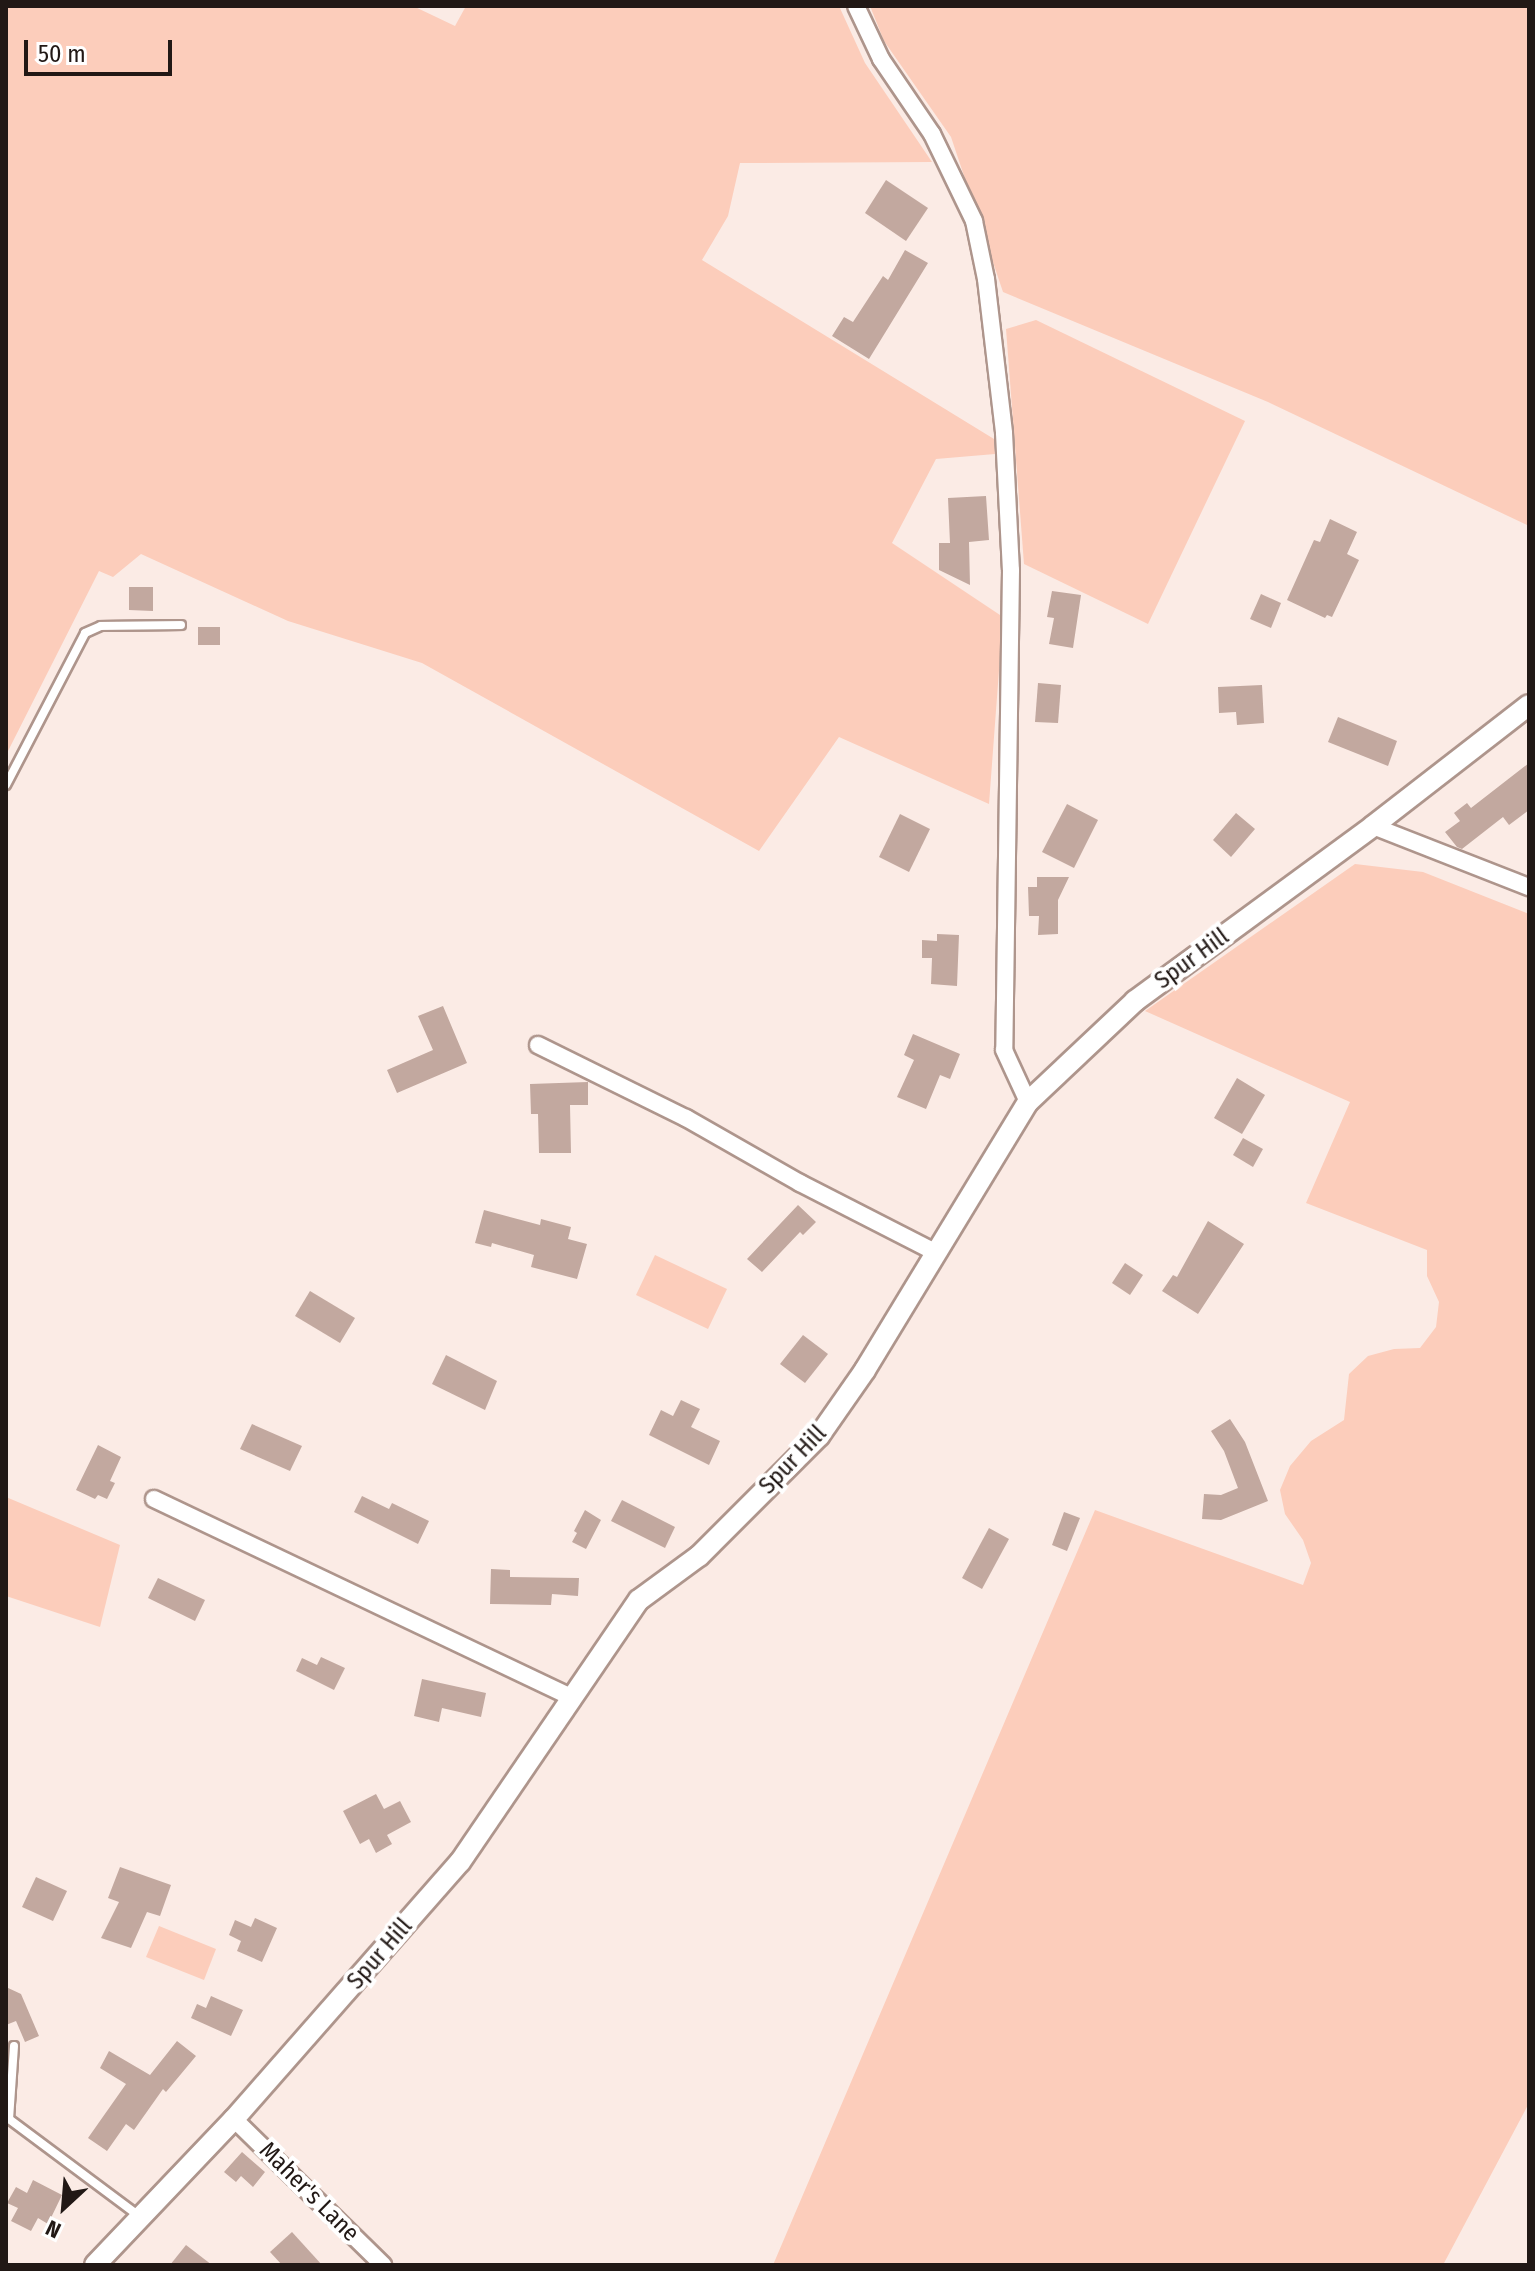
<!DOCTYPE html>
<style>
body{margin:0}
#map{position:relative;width:1535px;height:2271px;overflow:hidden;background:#fbebe5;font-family:"Fira Sans Condensed",sans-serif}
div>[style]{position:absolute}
.green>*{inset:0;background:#fccdbb}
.building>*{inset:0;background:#c2a89f}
.roads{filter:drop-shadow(2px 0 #ae958c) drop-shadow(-2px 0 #ae958c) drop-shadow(0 2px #ae958c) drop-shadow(0 -2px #ae958c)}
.service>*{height:8px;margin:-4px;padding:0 4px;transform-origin:4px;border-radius:4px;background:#fff}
.minor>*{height:16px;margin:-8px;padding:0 8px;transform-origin:8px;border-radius:8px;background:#fff}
.tertiary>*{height:20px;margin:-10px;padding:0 10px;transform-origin:10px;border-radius:10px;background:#fff}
span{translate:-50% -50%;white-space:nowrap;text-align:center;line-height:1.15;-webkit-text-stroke:8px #fff;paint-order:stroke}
.street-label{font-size:24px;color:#211815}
.frame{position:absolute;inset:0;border:8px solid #211815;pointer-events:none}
.north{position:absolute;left:24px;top:2167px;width:80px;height:80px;-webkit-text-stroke:6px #fff;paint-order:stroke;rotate:206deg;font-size:22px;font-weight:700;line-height:32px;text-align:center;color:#211815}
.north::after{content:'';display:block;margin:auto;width:28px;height:36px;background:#211815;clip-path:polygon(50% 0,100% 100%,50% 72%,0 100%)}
.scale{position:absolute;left:24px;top:40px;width:148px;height:36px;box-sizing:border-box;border:4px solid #211815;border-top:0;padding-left:10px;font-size:24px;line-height:28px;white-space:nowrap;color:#211815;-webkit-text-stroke:6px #fff;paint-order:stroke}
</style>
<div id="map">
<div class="green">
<div style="clip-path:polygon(6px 6px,413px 6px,455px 26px,466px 6px,839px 6px,865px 63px,932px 162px,740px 163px,728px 216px,702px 260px,994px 439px,995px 454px,936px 459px,892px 543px,1003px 617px,989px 804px,839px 737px,759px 851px,422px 663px,288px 621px,141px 554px,113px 577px,99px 571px,6px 755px)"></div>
<div style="clip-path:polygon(870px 6px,1529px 6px,1529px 526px,1268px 402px,1003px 292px,951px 137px,884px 41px)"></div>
<div style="clip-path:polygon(1036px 320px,1245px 421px,1148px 624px,1024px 564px,1006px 329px)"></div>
<div style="clip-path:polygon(1355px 864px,1423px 872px,1529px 914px,1529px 2103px,1443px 2265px,773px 2265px,1095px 1510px,1303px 1585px,1311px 1563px,1303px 1540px,1285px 1514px,1280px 1490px,1290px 1466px,1311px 1441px,1344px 1420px,1349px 1374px,1368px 1356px,1394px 1349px,1420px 1348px,1436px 1327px,1439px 1302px,1427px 1276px,1427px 1250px,1306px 1203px,1350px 1102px,1145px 1011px)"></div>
<div style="clip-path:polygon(655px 1255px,727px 1289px,708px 1329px,636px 1295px)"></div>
<div style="clip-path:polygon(6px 1497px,120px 1545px,100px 1627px,6px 1596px)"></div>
<div style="clip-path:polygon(159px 1926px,216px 1949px,204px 1980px,146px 1957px)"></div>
</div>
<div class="building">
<div style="clip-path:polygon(886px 180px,928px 208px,906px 241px,865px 213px)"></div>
<div style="clip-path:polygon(905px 250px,928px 263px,869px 359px,832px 336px,844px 317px,853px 322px,883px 276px,888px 280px)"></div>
<div style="clip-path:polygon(986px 496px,989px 540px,969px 542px,970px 585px,939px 570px,939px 543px,950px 543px,948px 498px)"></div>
<div style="clip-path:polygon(1330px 519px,1357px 532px,1347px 554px,1359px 560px,1332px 617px,1327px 615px,1325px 618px,1287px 600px,1314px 540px,1320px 542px)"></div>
<div style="clip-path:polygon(129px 587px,153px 587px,153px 611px,129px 610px)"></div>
<div style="clip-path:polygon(1052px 591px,1081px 595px,1073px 648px,1049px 644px,1054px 618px,1047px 617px)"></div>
<div style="clip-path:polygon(1261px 594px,1281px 603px,1271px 628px,1250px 619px)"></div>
<div style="clip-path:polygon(198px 627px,220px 627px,220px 645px,198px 645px)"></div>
<div style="clip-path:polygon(1038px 683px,1061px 685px,1058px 723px,1035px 722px)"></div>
<div style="clip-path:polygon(1262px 685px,1264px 723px,1237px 725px,1236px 712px,1219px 713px,1218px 687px)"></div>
<div style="clip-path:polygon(1338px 717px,1397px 741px,1388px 766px,1328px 742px)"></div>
<div style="clip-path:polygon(1529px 763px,1529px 810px,1509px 825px,1503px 817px,1462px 849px,1457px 847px,1445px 832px,1460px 821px,1454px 813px,1467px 803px,1471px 808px)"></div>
<div style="clip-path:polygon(1067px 804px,1098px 820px,1074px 868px,1042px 852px)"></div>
<div style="clip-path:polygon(1236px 813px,1255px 829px,1231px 857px,1213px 840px)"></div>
<div style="clip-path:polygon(900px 814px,930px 829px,909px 872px,879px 857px)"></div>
<div style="clip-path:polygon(1037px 877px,1069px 877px,1058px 900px,1058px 934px,1038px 935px,1039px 916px,1029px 916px,1028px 887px,1037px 887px)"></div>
<div style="clip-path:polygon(937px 934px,959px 935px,957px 986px,931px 984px,932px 958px,922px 958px,922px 940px,937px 941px)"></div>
<div style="clip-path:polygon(443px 1006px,467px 1063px,397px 1093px,387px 1070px,433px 1050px,418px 1016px)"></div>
<div style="clip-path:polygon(913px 1034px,960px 1054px,950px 1079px,940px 1075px,926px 1109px,897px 1097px,914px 1060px,904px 1055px)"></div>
<div style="clip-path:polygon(1237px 1078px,1265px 1095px,1242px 1134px,1214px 1118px)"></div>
<div style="clip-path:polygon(588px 1082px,588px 1105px,570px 1105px,571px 1153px,539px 1153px,538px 1114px,531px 1114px,530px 1084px)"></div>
<div style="clip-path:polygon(1243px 1138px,1263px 1149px,1253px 1167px,1233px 1155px)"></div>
<div style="clip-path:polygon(798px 1205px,816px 1222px,803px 1235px,800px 1232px,762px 1272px,747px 1259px)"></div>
<div style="clip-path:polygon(484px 1210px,540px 1225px,541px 1219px,571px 1227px,568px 1239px,587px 1244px,577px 1279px,531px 1267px,534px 1255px,492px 1243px,491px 1247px,475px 1243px)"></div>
<div style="clip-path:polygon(1208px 1221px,1244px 1244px,1198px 1314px,1162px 1291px,1173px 1275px,1177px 1277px)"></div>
<div style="clip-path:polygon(1125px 1263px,1143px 1275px,1130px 1295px,1112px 1283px)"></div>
<div style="clip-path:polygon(310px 1291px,355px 1318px,340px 1343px,295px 1316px)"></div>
<div style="clip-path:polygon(803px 1335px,828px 1354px,805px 1383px,780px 1364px)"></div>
<div style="clip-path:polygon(446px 1355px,497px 1381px,485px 1410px,432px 1384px)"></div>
<div style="clip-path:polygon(681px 1400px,700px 1409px,691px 1427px,720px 1441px,709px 1465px,649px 1435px,661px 1410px,673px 1416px)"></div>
<div style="clip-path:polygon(1230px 1419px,1245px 1442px,1268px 1501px,1221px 1520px,1202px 1519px,1204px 1494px,1221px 1495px,1238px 1488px,1224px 1451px,1211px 1431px)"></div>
<div style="clip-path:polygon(252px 1424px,302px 1446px,290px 1471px,240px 1449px)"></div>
<div style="clip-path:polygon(98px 1445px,121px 1457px,110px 1481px,115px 1483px,107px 1499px,98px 1495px,95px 1499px,76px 1490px)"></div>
<div style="clip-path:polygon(362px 1496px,389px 1509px,392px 1503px,429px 1521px,418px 1544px,354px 1512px)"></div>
<div style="clip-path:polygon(622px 1500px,675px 1527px,665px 1548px,611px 1521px)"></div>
<div style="clip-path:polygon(585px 1510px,601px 1520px,586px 1549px,572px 1542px,577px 1533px,574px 1531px)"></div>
<div style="clip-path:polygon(1064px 1512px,1080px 1518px,1067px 1551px,1052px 1545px)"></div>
<div style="clip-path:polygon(989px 1528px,1009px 1539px,982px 1589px,962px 1578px)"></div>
<div style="clip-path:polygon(491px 1569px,510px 1570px,510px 1577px,579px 1578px,578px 1596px,552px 1594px,551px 1605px,490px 1604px)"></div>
<div style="clip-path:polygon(158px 1578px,205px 1600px,195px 1621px,148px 1598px)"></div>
<div style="clip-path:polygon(321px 1657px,345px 1668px,334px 1690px,296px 1671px,302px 1658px,317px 1665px)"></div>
<div style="clip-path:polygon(422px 1679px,486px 1693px,481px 1717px,442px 1708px,439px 1722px,414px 1716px)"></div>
<div style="clip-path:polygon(376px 1794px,384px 1809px,400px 1801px,411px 1822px,387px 1835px,392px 1844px,376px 1853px,369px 1839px,360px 1844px,343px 1811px)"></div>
<div style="clip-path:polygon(120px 1867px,171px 1885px,160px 1916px,147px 1912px,131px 1948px,101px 1938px,119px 1902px,108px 1898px)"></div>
<div style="clip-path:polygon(36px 1877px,67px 1891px,53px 1921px,22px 1907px)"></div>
<div style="clip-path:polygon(255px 1918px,277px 1928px,262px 1962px,237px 1951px,241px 1941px,229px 1935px,235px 1920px,251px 1927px)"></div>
<div style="clip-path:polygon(6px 1987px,21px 1994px,39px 2036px,25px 2042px,16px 2021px,6px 2025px)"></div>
<div style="clip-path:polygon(211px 1996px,243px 2010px,231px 2036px,191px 2018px,197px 2004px,206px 2008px)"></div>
<div style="clip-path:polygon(177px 2041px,196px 2056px,166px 2092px,163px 2089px,134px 2130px,126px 2124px,107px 2151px,88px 2138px,126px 2084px,100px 2068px,109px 2051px,150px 2075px)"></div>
<div style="clip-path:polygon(242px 2152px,265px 2172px,253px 2187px,241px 2176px,236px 2182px,224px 2172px)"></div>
<div style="clip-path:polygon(33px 2180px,62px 2195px,48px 2224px,38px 2218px,31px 2231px,11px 2221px,18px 2208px,7px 2203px,16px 2187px,27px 2193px)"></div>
<div style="clip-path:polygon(292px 2232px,322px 2265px,282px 2265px,270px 2252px)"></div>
<div style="clip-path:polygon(186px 2245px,212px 2265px,170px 2265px)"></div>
</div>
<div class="roads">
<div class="service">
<div style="left:6px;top:785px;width:171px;rotate:-62.5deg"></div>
<div style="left:85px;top:633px;width:17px;rotate:-24deg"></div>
<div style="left:101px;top:626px;width:80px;rotate:-0.7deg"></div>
<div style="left:14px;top:2046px;width:73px;rotate:93.9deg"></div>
<div style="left:9px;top:2119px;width:166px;rotate:36.7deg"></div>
</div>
<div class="minor">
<div style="left:856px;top:6px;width:59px;rotate:64.7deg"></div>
<div style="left:881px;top:59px;width:91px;rotate:55.8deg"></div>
<div style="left:932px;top:134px;width:97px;rotate:64.2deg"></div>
<div style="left:974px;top:221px;width:59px;rotate:78.3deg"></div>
<div style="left:986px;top:279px;width:155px;rotate:83.3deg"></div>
<div style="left:1004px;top:433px;width:137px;rotate:87.1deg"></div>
<div style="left:1011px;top:570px;width:480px;rotate:90.8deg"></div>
<div style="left:1004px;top:1050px;width:57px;rotate:65.2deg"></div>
<div style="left:1373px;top:826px;width:168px;rotate:21.4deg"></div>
<div style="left:538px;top:1045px;width:165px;rotate:26.3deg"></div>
<div style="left:686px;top:1118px;width:131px;rotate:29.7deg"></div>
<div style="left:800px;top:1183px;width:152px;rotate:27.1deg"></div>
<div style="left:154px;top:1499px;width:464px;rotate:25.4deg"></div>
<div style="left:234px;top:2119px;width:209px;rotate:44.4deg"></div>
</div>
<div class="tertiary">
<div style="left:95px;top:2265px;width:202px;rotate:-46.4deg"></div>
<div style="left:234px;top:2119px;width:342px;rotate:-48.7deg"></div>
<div style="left:460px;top:1862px;width:317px;rotate:-55.7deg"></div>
<div style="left:639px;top:1600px;width:74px;rotate:-36.3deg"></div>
<div style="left:699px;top:1556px;width:170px;rotate:-45deg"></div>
<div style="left:819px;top:1436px;width:80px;rotate:-55.1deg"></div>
<div style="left:865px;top:1370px;width:314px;rotate:-58.7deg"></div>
<div style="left:1028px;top:1102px;width:147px;rotate:-43.3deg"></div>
<div style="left:1135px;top:1001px;width:295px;rotate:-36.3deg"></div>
<div style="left:1373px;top:826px;width:197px;rotate:-37.8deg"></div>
</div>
</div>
<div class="street-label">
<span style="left:1192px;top:959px;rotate:-36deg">Spur Hill</span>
<span style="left:793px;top:1460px;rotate:-46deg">Spur Hill</span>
<span style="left:380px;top:1954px;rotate:-49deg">Spur Hill</span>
<span style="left:309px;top:2192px;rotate:45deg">Maher's Lane</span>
</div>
<div class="frame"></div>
<div class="north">N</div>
<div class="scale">50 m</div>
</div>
